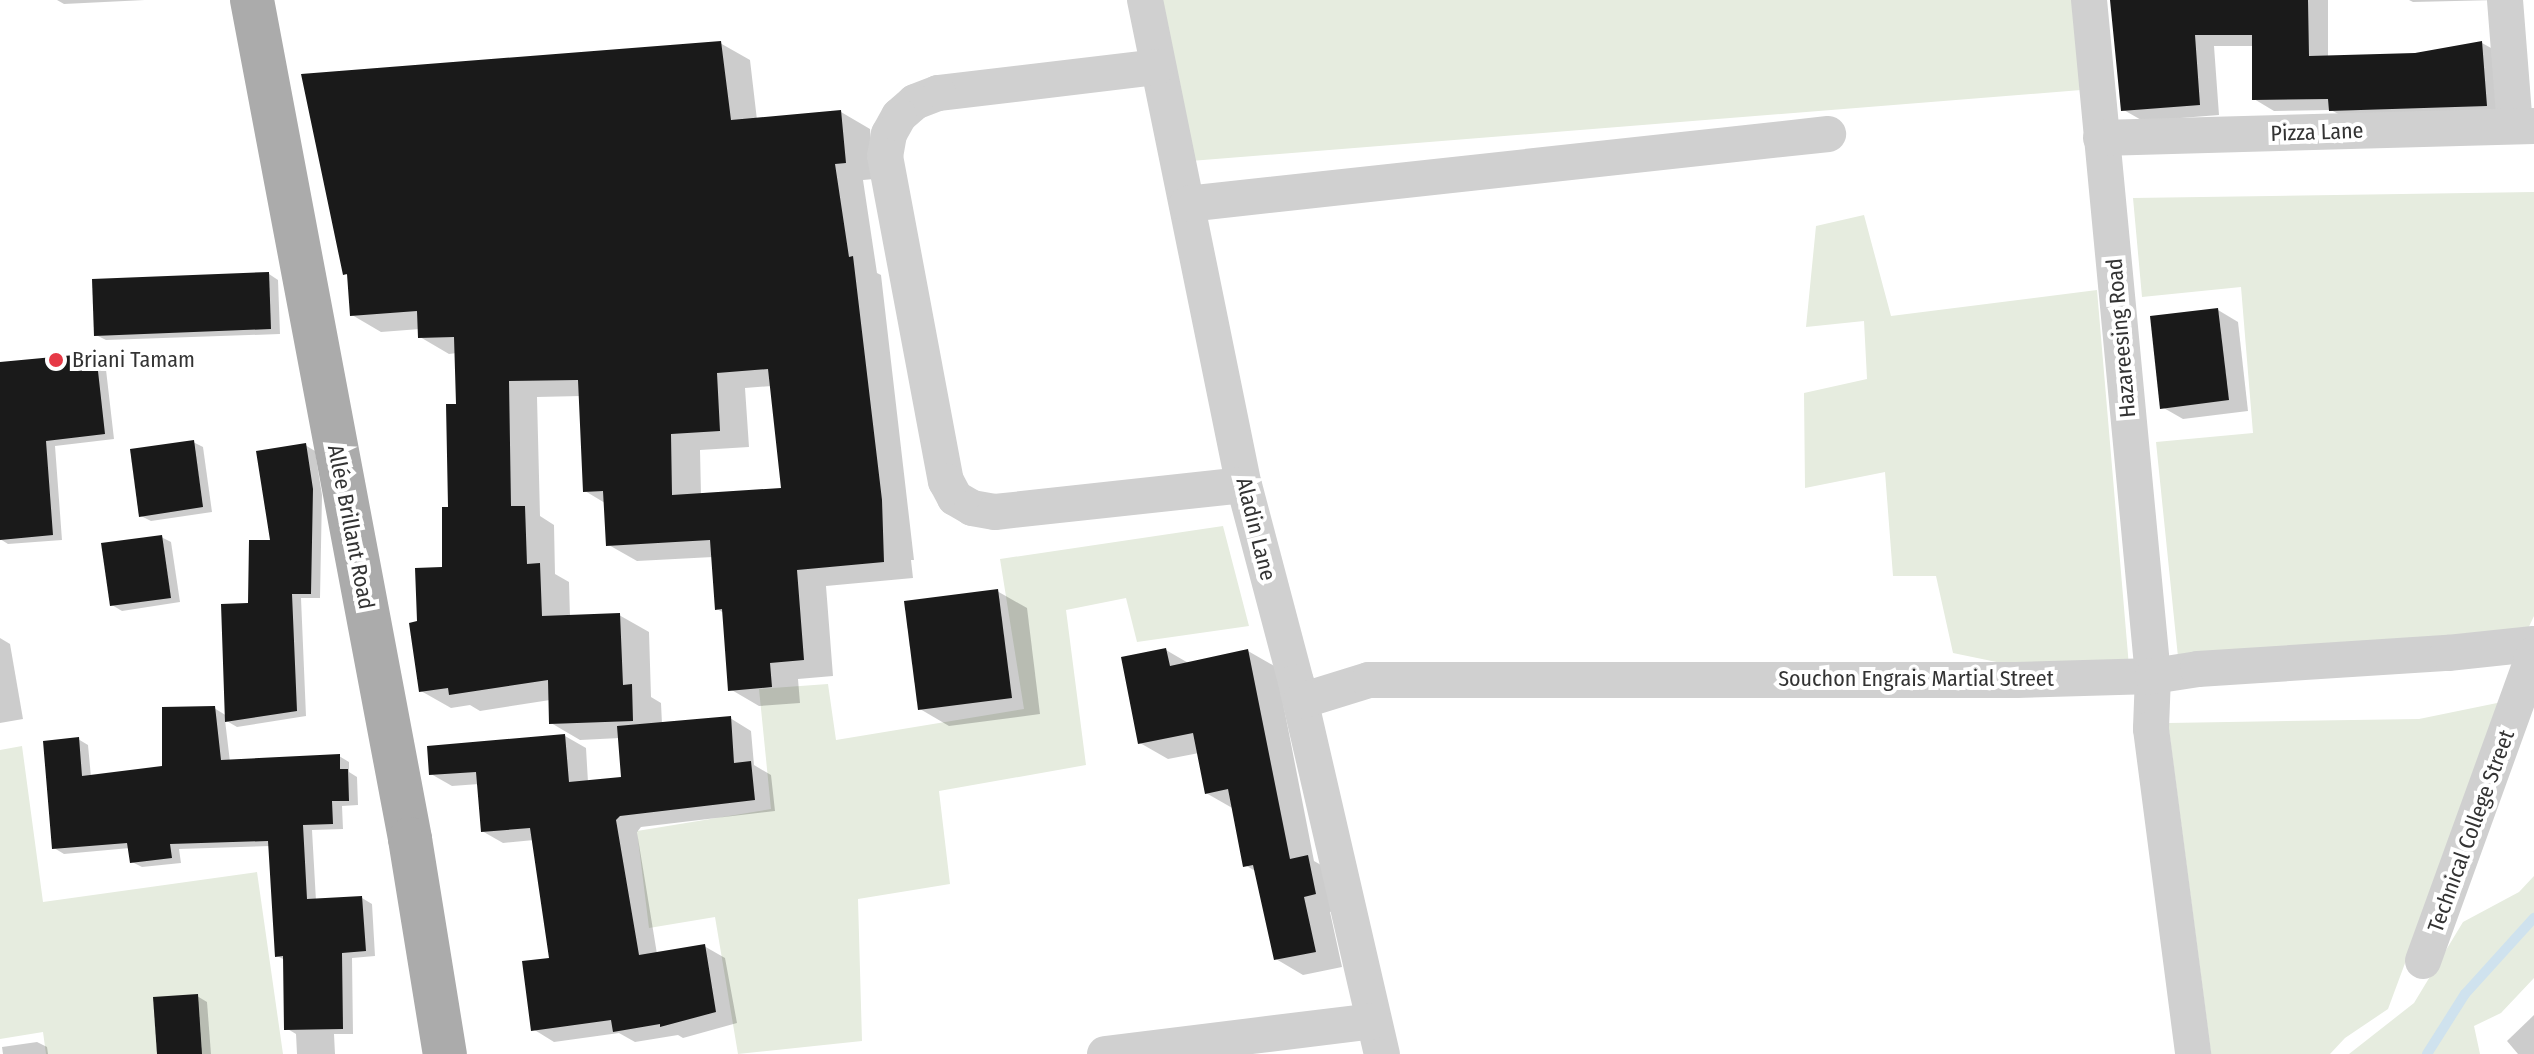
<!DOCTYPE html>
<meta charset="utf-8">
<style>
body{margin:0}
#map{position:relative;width:2534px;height:1054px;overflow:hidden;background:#fff;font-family:"Fira Sans Condensed",sans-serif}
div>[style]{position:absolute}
.green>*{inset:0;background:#e6ecdf}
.shadow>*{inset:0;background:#0003}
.stream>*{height:10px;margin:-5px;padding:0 5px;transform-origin:5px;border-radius:5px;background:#cfe2ee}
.building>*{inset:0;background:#1a1a1a}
.minor>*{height:36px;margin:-18px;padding:0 18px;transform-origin:18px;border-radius:18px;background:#d0d0d0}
.major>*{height:44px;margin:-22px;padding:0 22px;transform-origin:22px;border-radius:22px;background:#ababab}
.dots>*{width:22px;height:22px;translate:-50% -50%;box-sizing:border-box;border:4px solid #fff;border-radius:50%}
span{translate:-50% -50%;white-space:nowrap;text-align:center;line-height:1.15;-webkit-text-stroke:8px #fff;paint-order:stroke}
.street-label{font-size:22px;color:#333}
.poi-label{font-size:22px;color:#333}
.left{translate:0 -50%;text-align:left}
</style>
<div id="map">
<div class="green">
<div style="clip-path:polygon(1153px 0,2074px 0,2081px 90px,1178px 162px)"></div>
<div style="clip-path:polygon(2534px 192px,2534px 616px,2517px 652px,2178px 657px,2156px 442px,2253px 433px,2241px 287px,2142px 297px,2133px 198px)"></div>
<div style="clip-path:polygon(1864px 215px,1891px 316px,2097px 290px,2131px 690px,1953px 653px,1936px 576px,1893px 576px,1885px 472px,1805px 488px,1804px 393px,1867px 379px,1864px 321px,1806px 327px,1816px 226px)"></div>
<div style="clip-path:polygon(1223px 526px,1249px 626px,1137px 642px,1126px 598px,1066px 610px,1086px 765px,939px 791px,950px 884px,858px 899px,862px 1041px,738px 1054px,715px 917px,649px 928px,637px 831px,771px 809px,759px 689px,828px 684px,836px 740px,1024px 709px,1000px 559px)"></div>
<div style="clip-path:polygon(2502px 702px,2388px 1009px,2345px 1038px,2330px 1054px,2211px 1054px,2168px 723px,2419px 719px)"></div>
<div style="clip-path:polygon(22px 746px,43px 902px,257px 872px,283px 1054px,46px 1054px,43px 1032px,0 1039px,0 750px)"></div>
<div style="clip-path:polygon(2534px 876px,2534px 978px,2501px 1013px,2474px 1026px,2480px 1054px,2349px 1054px,2414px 1003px,2463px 922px,2519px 892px)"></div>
</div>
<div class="shadow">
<div style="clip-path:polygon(57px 0,145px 0,64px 4px)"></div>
<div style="clip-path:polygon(2112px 0,2328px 0,2328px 57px,2415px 55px,2482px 43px,2502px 54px,2506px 117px,2351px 121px,2331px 110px,2274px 111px,2254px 99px,2254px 46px,2214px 46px,2219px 115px,2143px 121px,2122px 109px)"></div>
<div style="clip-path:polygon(2409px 0,2497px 0,2413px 2px)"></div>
<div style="clip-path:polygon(evenodd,720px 43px,750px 60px,757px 120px,841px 112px,870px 129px,874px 179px,863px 180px,877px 273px,881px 275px,914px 560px,911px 560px,913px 578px,826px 586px,833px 676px,798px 679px,800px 703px,759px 706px,730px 689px,724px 613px,717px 609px,713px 557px,637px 561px,607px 544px,605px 503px,585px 491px,581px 396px,537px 397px,540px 516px,554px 525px,555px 574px,569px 582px,570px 617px,619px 615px,649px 632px,651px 697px,661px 703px,662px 724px,730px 718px,751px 731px,754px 765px,771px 775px,775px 811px,641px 827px,637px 832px,657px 954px,704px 946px,725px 958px,737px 1023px,683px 1038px,678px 1035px,635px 1042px,619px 1033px,554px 1042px,533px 1029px,552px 959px,534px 840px,503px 843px,482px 831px,479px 784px,452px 786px,431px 774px,565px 736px,586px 748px,588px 782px,624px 779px,620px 738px,580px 740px,551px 723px,550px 700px,480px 711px,470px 705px,451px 708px,421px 691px,419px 623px,444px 568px,458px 406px,457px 353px,449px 354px,420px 337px,420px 329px,381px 332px,352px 315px,349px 276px,344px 273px,720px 43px,772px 386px,783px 490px,701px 495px,700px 450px,749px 447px,745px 388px,772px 386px)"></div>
<div style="clip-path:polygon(269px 274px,278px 280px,280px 334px,106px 340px,96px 335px)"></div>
<div style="clip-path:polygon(2218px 310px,2238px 322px,2248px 411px,2183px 419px,2162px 407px)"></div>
<div style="clip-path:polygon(95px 355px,105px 361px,114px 439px,55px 446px,62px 540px,8px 544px,0 539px,0 365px)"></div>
<div style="clip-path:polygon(193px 442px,203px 447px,212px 512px,151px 521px,141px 516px)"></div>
<div style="clip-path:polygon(305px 445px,315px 451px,322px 495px,320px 598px,301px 598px,306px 716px,237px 727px,225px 720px,230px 762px,339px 756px,349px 762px,349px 772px,357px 777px,358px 805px,342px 806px,343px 829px,312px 830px,316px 901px,362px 898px,372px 904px,375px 956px,352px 958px,353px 1034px,334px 1034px,335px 1054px,297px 1054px,296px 1034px,286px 1028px,285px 960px,277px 956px,270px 846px,179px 849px,181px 863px,142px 867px,132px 862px,130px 848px,64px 854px,54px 848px,78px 739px,88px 745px,91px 777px,164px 768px,214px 708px,227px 716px,250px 605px)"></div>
<div style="clip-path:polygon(161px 537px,171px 542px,180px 602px,122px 611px,112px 605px)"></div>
<div style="clip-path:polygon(997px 591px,1027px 608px,1040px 714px,949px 726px,920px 709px)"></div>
<div style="clip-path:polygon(0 638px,10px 644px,23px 719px,0 723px)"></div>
<div style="clip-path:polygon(1166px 650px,1190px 664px,1248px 651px,1276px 667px,1314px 861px,1335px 873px,1342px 909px,1330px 912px,1342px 967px,1303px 975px,1276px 959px,1257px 872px,1245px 865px,1234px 809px,1206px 793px,1199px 753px,1168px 759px,1140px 743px)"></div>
<div style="clip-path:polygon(197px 996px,207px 1002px,211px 1054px,159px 1054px)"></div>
<div style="clip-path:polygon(2534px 1015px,2534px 1054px,2518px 1054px,2507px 1041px)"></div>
<div style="clip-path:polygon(37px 1042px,47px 1047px,48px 1054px,3px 1054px,2px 1047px)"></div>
</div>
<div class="stream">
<div style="left:2427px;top:1054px;width:71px;rotate:-57.7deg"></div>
<div style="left:2465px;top:994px;width:103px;rotate:-47.8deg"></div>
</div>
<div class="building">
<div style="clip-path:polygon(2110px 0,2308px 0,2309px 56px,2415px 53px,2482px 41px,2487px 106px,2329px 111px,2328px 99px,2252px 100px,2252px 35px,2195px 35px,2200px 105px,2121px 111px)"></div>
<div style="clip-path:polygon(evenodd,721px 41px,731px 120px,841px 110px,846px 163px,835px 164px,849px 257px,853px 256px,882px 500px,884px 562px,797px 570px,804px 660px,770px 663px,772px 687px,728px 691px,722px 609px,715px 610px,710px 540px,606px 546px,603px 491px,583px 492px,578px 380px,509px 381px,511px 506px,525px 506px,527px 564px,540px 563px,542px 616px,620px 613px,623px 685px,632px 684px,633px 721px,549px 724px,548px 680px,449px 695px,448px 688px,419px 692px,409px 623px,417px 621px,415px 568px,442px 567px,442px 507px,448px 507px,446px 404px,456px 404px,454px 337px,418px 338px,417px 311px,350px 316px,347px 274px,343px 275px,301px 74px,721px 41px,768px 369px,781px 488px,672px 495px,671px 434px,720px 431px,717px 373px,768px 369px)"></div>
<div style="clip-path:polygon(269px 272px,271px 329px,94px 336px,92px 279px)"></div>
<div style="clip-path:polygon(2218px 308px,2229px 400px,2160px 409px,2150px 316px)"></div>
<div style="clip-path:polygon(96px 353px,105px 434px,46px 441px,53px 535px,0 540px,0 362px)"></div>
<div style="clip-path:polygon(194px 440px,203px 507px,139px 517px,130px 449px)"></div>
<div style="clip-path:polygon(306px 443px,313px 489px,311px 594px,292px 594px,297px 711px,225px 722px,221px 604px,248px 603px,249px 540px,270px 540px,256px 451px)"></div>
<div style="clip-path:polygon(162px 535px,171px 598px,110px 606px,101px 543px)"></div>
<div style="clip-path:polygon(998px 589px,1012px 698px,918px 710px,904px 601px)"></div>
<div style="clip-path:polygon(1166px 648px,1170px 666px,1248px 649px,1290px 859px,1308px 855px,1316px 894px,1304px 897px,1316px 952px,1274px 960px,1253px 865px,1243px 867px,1228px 789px,1205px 794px,1193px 733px,1138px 744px,1121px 657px)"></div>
<div style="clip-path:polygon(215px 706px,221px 760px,340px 754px,340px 769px,348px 769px,349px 801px,332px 801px,333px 824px,303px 825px,307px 899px,362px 896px,366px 951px,342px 953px,343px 1029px,284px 1030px,283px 956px,275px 957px,268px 841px,170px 844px,172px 858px,130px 863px,127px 843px,52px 849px,43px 741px,79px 737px,82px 776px,162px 766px,162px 707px)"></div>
<div style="clip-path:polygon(731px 716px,734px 763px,751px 761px,755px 800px,620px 816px,616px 820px,639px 955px,705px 944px,716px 1012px,660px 1027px,660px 1024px,613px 1032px,611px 1020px,531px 1031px,522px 961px,549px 958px,530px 828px,481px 832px,476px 772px,429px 775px,427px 746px,565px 734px,569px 782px,621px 777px,617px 726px)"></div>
<div style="clip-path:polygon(198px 994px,202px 1054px,157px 1054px,153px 997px)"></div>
</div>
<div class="minor">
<div style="left:1145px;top:0;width:495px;rotate:78.5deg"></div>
<div style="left:1244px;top:485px;width:204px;rotate:75.2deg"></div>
<div style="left:1296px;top:682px;width:382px;rotate:77deg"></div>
<div style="left:2089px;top:0;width:679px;rotate:84.59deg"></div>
<div style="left:2153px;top:676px;width:53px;rotate:92.2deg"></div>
<div style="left:2151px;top:729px;width:328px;rotate:82.6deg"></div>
<div style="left:2505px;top:0;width:126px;rotate:85.5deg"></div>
<div style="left:1157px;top:67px;width:221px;rotate:173.2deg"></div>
<div style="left:938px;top:93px;width:25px;rotate:159deg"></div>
<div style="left:915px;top:102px;width:21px;rotate:139deg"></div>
<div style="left:899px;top:116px;width:21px;rotate:119deg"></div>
<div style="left:889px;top:134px;width:22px;rotate:100deg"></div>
<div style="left:885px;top:156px;width:331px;rotate:79.4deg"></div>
<div style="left:946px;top:481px;width:19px;rotate:62deg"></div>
<div style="left:955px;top:498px;width:20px;rotate:30deg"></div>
<div style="left:972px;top:508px;width:23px;rotate:10deg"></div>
<div style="left:995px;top:512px;width:250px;rotate:-6.2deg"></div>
<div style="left:2101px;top:138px;width:433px;rotate:-1.6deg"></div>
<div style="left:1187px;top:204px;width:645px;rotate:-6.23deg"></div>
<div style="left:1301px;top:701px;width:71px;rotate:-17.2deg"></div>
<div style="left:1369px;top:680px;width:647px"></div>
<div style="left:2016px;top:680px;width:137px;rotate:-1.7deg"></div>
<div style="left:2153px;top:676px;width:46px;rotate:-8.8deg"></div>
<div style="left:2198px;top:669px;width:251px;rotate:-3.7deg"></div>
<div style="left:2448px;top:653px;width:86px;rotate:-6deg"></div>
<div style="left:2423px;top:961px;width:326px;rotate:-70.1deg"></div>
<div style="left:1105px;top:1054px;width:270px;rotate:-7deg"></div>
</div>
<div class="major">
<div style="left:252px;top:0;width:854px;rotate:79.33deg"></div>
<div style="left:410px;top:839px;width:218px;rotate:80.8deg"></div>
</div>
<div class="dots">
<div style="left:56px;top:360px;background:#e63946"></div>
</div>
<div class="street-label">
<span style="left:2317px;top:132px;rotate:-2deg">Pizza Lane</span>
<span style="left:2121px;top:338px;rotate:-95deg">Hazareesing Road</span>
<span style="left:351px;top:527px;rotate:79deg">Allée Brillant Road</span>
<span style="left:1256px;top:529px;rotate:76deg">Aladin Lane</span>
<span style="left:1916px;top:679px">Souchon Engrais Martial Street</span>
<span style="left:2471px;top:831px;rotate:-70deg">Technical College Street</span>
</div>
<div class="poi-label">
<span class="left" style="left:72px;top:360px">Briani Tamam</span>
</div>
</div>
